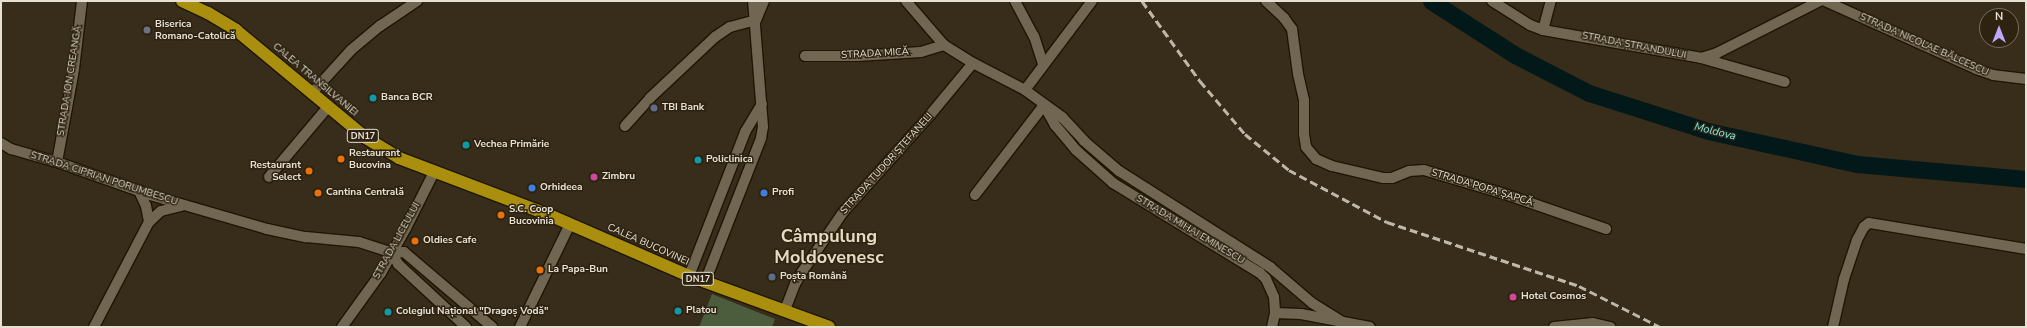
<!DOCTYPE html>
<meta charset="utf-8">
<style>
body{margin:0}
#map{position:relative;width:2027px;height:328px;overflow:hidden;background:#372d1a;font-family:"Nunito Sans",sans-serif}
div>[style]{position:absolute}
.green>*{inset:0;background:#4c5d3d}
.river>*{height:17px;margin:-8.5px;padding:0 8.5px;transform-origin:8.5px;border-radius:8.5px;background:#031919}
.roads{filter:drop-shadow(1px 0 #1e1504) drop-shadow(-1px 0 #1e1504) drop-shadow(0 1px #1e1504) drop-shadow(0 -1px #1e1504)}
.minor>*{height:10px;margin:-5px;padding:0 5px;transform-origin:5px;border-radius:5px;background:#716651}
.highway>*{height:12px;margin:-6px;padding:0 6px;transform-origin:6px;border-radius:6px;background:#aa8f0f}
.rail>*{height:3px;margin-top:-1.5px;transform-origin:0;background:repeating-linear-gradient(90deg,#bfb8aa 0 8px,transparent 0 12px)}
.dots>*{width:11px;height:11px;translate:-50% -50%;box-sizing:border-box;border:2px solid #2d2310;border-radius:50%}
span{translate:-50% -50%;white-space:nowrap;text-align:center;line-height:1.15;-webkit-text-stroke:3px #2d2310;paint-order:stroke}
.shield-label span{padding:1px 3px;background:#2d2310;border:1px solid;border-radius:3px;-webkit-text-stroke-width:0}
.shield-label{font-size:9px;color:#e7e1d5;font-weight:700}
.poi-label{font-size:10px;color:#e7e1d5;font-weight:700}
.left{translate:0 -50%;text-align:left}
.right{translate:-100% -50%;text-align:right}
.street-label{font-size:10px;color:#e7e1d5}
.water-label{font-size:11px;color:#79eaeb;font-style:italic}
.town-label{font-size:18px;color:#e7dac3;font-weight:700}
.frame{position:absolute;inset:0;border:2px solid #e7e1d5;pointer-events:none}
.north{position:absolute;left:1979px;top:8px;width:40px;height:40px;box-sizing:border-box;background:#2d2310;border:1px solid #776f5f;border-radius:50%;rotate:0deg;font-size:11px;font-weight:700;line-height:16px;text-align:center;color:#e7e1d5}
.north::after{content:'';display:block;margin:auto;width:14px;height:18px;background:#bda9f5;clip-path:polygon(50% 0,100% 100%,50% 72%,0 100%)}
</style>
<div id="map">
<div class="green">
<div style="clip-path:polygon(712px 294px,775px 319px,772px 327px,699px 327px)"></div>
</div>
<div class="river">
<div style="left:1431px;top:1px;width:100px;rotate:32.7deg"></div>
<div style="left:1515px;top:55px;width:83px;rotate:27.2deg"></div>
<div style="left:1589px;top:93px;width:125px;rotate:17.7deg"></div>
<div style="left:1708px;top:131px;width:153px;rotate:12.5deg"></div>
<div style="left:1857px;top:164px;width:170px;rotate:5.1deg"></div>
</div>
<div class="roads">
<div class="minor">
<div style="left:906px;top:1px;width:58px;rotate:49.2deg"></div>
<div style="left:944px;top:45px;width:34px;rotate:32deg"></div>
<div style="left:973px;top:63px;width:59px;rotate:27.4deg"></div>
<div style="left:1025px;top:90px;width:46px;rotate:36.1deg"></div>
<div style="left:1062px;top:117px;width:33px;rotate:47deg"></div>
<div style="left:1084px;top:141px;width:46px;rotate:40.6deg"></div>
<div style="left:1119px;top:171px;width:179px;rotate:32.4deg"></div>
<div style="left:1270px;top:267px;width:55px;rotate:40.6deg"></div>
<div style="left:1312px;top:303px;width:36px;rotate:32deg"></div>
<div style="left:1015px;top:1px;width:40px;rotate:62deg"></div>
<div style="left:1034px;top:36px;width:29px;rotate:72deg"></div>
<div style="left:1266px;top:1px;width:25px;rotate:43deg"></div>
<div style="left:1284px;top:18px;width:14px;rotate:54deg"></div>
<div style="left:1292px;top:29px;width:45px;rotate:82.4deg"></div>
<div style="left:1298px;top:74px;width:27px;rotate:77deg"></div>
<div style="left:1304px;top:100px;width:34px;rotate:90deg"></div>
<div style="left:1304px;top:134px;width:13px;rotate:81deg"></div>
<div style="left:1306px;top:147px;width:16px;rotate:50deg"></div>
<div style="left:1316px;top:159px;width:17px;rotate:24deg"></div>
<div style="left:1332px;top:166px;width:52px;rotate:13.2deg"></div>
<div style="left:1383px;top:178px;width:9px"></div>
<div style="left:1392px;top:178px;width:18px;rotate:-22deg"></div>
<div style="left:1409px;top:171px;width:15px;rotate:-4deg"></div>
<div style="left:1424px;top:170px;width:84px;rotate:16.5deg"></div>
<div style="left:1505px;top:194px;width:107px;rotate:19.1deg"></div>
<div style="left:1492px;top:1px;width:45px;rotate:32.3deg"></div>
<div style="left:1530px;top:25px;width:14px;rotate:21deg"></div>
<div style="left:1543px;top:30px;width:160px;rotate:10deg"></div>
<div style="left:1701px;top:58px;width:17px;rotate:-17deg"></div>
<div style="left:1717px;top:53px;width:115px;rotate:-26.8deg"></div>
<div style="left:1825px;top:1px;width:166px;rotate:24.2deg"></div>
<div style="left:1976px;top:69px;width:18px;rotate:19deg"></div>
<div style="left:1993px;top:75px;width:33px;rotate:7deg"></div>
<div style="left:756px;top:20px;width:21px;rotate:-67deg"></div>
<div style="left:1543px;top:30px;width:30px;rotate:-75deg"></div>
<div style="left:805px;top:56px;width:53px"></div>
<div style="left:858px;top:56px;width:63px;rotate:-3.6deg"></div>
<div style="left:921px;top:52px;width:24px;rotate:-17deg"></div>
<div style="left:1701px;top:58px;width:87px;rotate:15.9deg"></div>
<div style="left:1025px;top:90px;width:111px;rotate:-53deg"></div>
<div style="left:312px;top:93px;width:58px;rotate:-47.8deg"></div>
<div style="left:351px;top:50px;width:38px;rotate:-40deg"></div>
<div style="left:380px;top:26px;width:45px;rotate:-34deg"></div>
<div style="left:1045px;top:107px;width:21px;rotate:61deg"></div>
<div style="left:1055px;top:125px;width:33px;rotate:50deg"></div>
<div style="left:1076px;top:150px;width:50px;rotate:41.7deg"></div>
<div style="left:1113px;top:183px;width:172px;rotate:31.5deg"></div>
<div style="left:1260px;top:273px;width:8px;rotate:45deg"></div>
<div style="left:1266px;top:279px;width:20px;rotate:66deg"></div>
<div style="left:1274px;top:297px;width:16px;rotate:86deg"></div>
<div style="left:1275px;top:313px;width:14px;rotate:102deg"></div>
<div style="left:625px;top:126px;width:38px;rotate:-48deg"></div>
<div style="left:650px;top:98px;width:89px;rotate:-43.2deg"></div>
<div style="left:715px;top:37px;width:18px;rotate:-34deg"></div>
<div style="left:730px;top:27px;width:27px;rotate:-15deg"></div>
<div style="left:1px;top:143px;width:12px;rotate:31deg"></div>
<div style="left:11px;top:149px;width:48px;rotate:15.8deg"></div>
<div style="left:57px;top:162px;width:99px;rotate:19.5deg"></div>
<div style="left:150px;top:195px;width:122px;rotate:16.2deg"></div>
<div style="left:267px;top:229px;width:40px;rotate:12deg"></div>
<div style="left:306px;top:237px;width:53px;rotate:5.4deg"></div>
<div style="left:359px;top:242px;width:35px;rotate:18deg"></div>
<div style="left:392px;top:253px;width:12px;rotate:-5deg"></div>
<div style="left:404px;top:252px;width:116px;rotate:40.4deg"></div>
<div style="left:57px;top:162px;width:95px;rotate:-79.6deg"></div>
<div style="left:74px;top:69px;width:68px;rotate:-83.3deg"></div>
<div style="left:269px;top:177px;width:92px;rotate:-49.9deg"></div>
<div style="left:139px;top:191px;width:17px;rotate:65deg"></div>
<div style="left:146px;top:206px;width:16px;rotate:79deg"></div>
<div style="left:975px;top:195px;width:113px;rotate:-52.5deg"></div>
<div style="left:392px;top:253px;width:13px;rotate:61deg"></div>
<div style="left:398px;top:264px;width:93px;rotate:42.8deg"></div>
<div style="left:689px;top:276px;width:155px;rotate:-68.7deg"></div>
<div style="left:745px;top:132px;width:33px;rotate:-59deg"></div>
<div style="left:705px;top:282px;width:155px;rotate:-68.7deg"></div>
<div style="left:761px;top:138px;width:11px;rotate:-80deg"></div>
<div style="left:763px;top:127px;width:126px;rotate:-94.5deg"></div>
<div style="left:785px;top:310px;width:28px;rotate:-69deg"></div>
<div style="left:795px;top:284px;width:14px;rotate:-60deg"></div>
<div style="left:802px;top:272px;width:74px;rotate:-55.5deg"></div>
<div style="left:844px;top:211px;width:129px;rotate:-48.1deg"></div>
<div style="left:930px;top:115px;width:67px;rotate:-50.4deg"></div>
<div style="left:1275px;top:313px;width:26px;rotate:2deg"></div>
<div style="left:1301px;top:314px;width:70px;rotate:10.7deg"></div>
<div style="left:94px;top:327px;width:119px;rotate:-62.4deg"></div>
<div style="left:149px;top:222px;width:16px;rotate:-43deg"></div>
<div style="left:161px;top:211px;width:21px;rotate:-14deg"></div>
<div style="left:342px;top:327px;width:67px;rotate:-54.2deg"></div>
<div style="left:381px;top:273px;width:51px;rotate:-60.9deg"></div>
<div style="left:406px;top:228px;width:63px;rotate:-63.4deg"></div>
<div style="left:520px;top:327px;width:114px;rotate:-64.1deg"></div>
<div style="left:1554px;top:327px;width:39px;rotate:-6deg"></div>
<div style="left:1593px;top:323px;width:18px;rotate:13deg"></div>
<div style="left:1833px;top:327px;width:49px;rotate:-77.1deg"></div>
<div style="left:1844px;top:279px;width:41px;rotate:-71.6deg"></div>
<div style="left:1857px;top:240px;width:15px;rotate:-62deg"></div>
<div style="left:1864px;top:227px;width:6px;rotate:-39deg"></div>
<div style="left:1869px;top:223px;width:159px;rotate:9.4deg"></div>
</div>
<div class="highway">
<div style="left:182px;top:1px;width:29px;rotate:25deg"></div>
<div style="left:208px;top:13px;width:33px;rotate:31deg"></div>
<div style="left:236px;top:30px;width:169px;rotate:39.7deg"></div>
<div style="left:366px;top:138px;width:39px;rotate:31deg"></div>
<div style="left:399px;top:158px;width:160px;rotate:20.8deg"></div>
<div style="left:549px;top:215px;width:153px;rotate:23.5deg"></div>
<div style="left:689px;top:276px;width:149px;rotate:20deg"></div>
</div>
</div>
<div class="rail">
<div style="left:1142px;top:1px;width:99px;rotate:54.1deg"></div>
<div style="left:1200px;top:81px;width:70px;rotate:49.7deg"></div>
<div style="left:1245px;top:134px;width:57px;rotate:39.3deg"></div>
<div style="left:1289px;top:170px;width:111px;rotate:28deg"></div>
<div style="left:1387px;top:222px;width:202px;rotate:18.4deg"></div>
<div style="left:1579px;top:286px;width:91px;rotate:26.8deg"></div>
</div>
<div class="dots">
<div style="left:147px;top:30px;background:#6b7280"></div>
<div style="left:373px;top:98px;background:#0f9aa8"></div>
<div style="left:654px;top:108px;background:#5c6f8a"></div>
<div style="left:466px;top:145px;background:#0f9aa8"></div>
<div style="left:341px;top:159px;background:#e8710a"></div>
<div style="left:698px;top:160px;background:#0f9aa8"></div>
<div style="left:309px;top:171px;background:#e8710a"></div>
<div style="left:594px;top:177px;background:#d1479c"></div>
<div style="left:532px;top:188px;background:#3f7fe0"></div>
<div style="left:318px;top:193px;background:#e8710a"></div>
<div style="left:764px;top:193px;background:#3f7fe0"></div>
<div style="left:501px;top:215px;background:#e8710a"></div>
<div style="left:415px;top:241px;background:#e8710a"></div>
<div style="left:540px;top:270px;background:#e8710a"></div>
<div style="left:772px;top:277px;background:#5c6f8a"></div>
<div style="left:1513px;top:297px;background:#d1479c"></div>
<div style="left:678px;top:311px;background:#0f9aa8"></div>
<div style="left:388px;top:312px;background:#0f9aa8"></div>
</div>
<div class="shield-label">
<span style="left:363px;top:136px">DN17</span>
<span style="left:698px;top:279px">DN17</span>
</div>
<div class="poi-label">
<span class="left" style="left:155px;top:30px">Biserica<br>Romano-Catolică</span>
<span class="left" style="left:381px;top:98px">Banca BCR</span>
<span class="left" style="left:662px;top:108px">TBI Bank</span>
<span class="left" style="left:474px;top:145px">Vechea Primărie</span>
<span class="left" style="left:349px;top:159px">Restaurant<br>Bucovina</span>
<span class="left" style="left:706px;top:160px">Policlinica</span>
<span class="right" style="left:301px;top:171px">Restaurant<br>Select</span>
<span class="left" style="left:602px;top:177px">Zimbru</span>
<span class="left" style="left:540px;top:188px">Orhideea</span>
<span class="left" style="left:326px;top:193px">Cantina Centrală</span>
<span class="left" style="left:772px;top:193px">Profi</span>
<span class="left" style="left:509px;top:215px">S.C. Coop<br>Bucovinia</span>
<span class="left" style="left:423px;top:241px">Oldies Cafe</span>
<span class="left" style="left:548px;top:270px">La Papa-Bun</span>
<span class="left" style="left:780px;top:277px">Poșta Română</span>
<span class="left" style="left:1521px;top:297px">Hotel Cosmos</span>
<span class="left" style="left:686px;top:311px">Platou</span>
<span class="left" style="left:396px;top:312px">Colegiul Național "Dragoș Vodă"</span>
</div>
<div class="street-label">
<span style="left:1924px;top:45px;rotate:24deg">STRADA NICOLAE BĂLCESCU</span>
<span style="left:1634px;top:46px;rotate:11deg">STRADA ȘTRANDULUI</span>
<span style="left:875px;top:54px;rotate:-3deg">STRADA MICĂ</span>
<span style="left:315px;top:80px;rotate:40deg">CALEA TRANSILVANIEI</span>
<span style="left:70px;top:81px;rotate:-81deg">STRADA ION CREANGĂ</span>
<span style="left:887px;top:164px;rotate:-48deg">STRADA TUDOR ȘTEFANELI</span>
<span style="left:104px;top:179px;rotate:18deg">STRADA CIPRIAN PORUMBESCU</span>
<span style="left:1482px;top:188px;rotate:17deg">STRADA POPA ȘAPCĂ</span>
<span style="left:1190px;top:230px;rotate:31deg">STRADA MIHAI EMINESCU</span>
<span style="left:397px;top:241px;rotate:-61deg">STRADA LICEULUI</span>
<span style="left:648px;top:245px;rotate:24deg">CALEA BUCOVINEI</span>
</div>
<div class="water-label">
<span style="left:1715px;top:132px;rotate:14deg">Moldova</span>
</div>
<div class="town-label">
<span style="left:829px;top:247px">Câmpulung<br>Moldovenesc</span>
</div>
<div class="frame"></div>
<div class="north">N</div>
</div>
